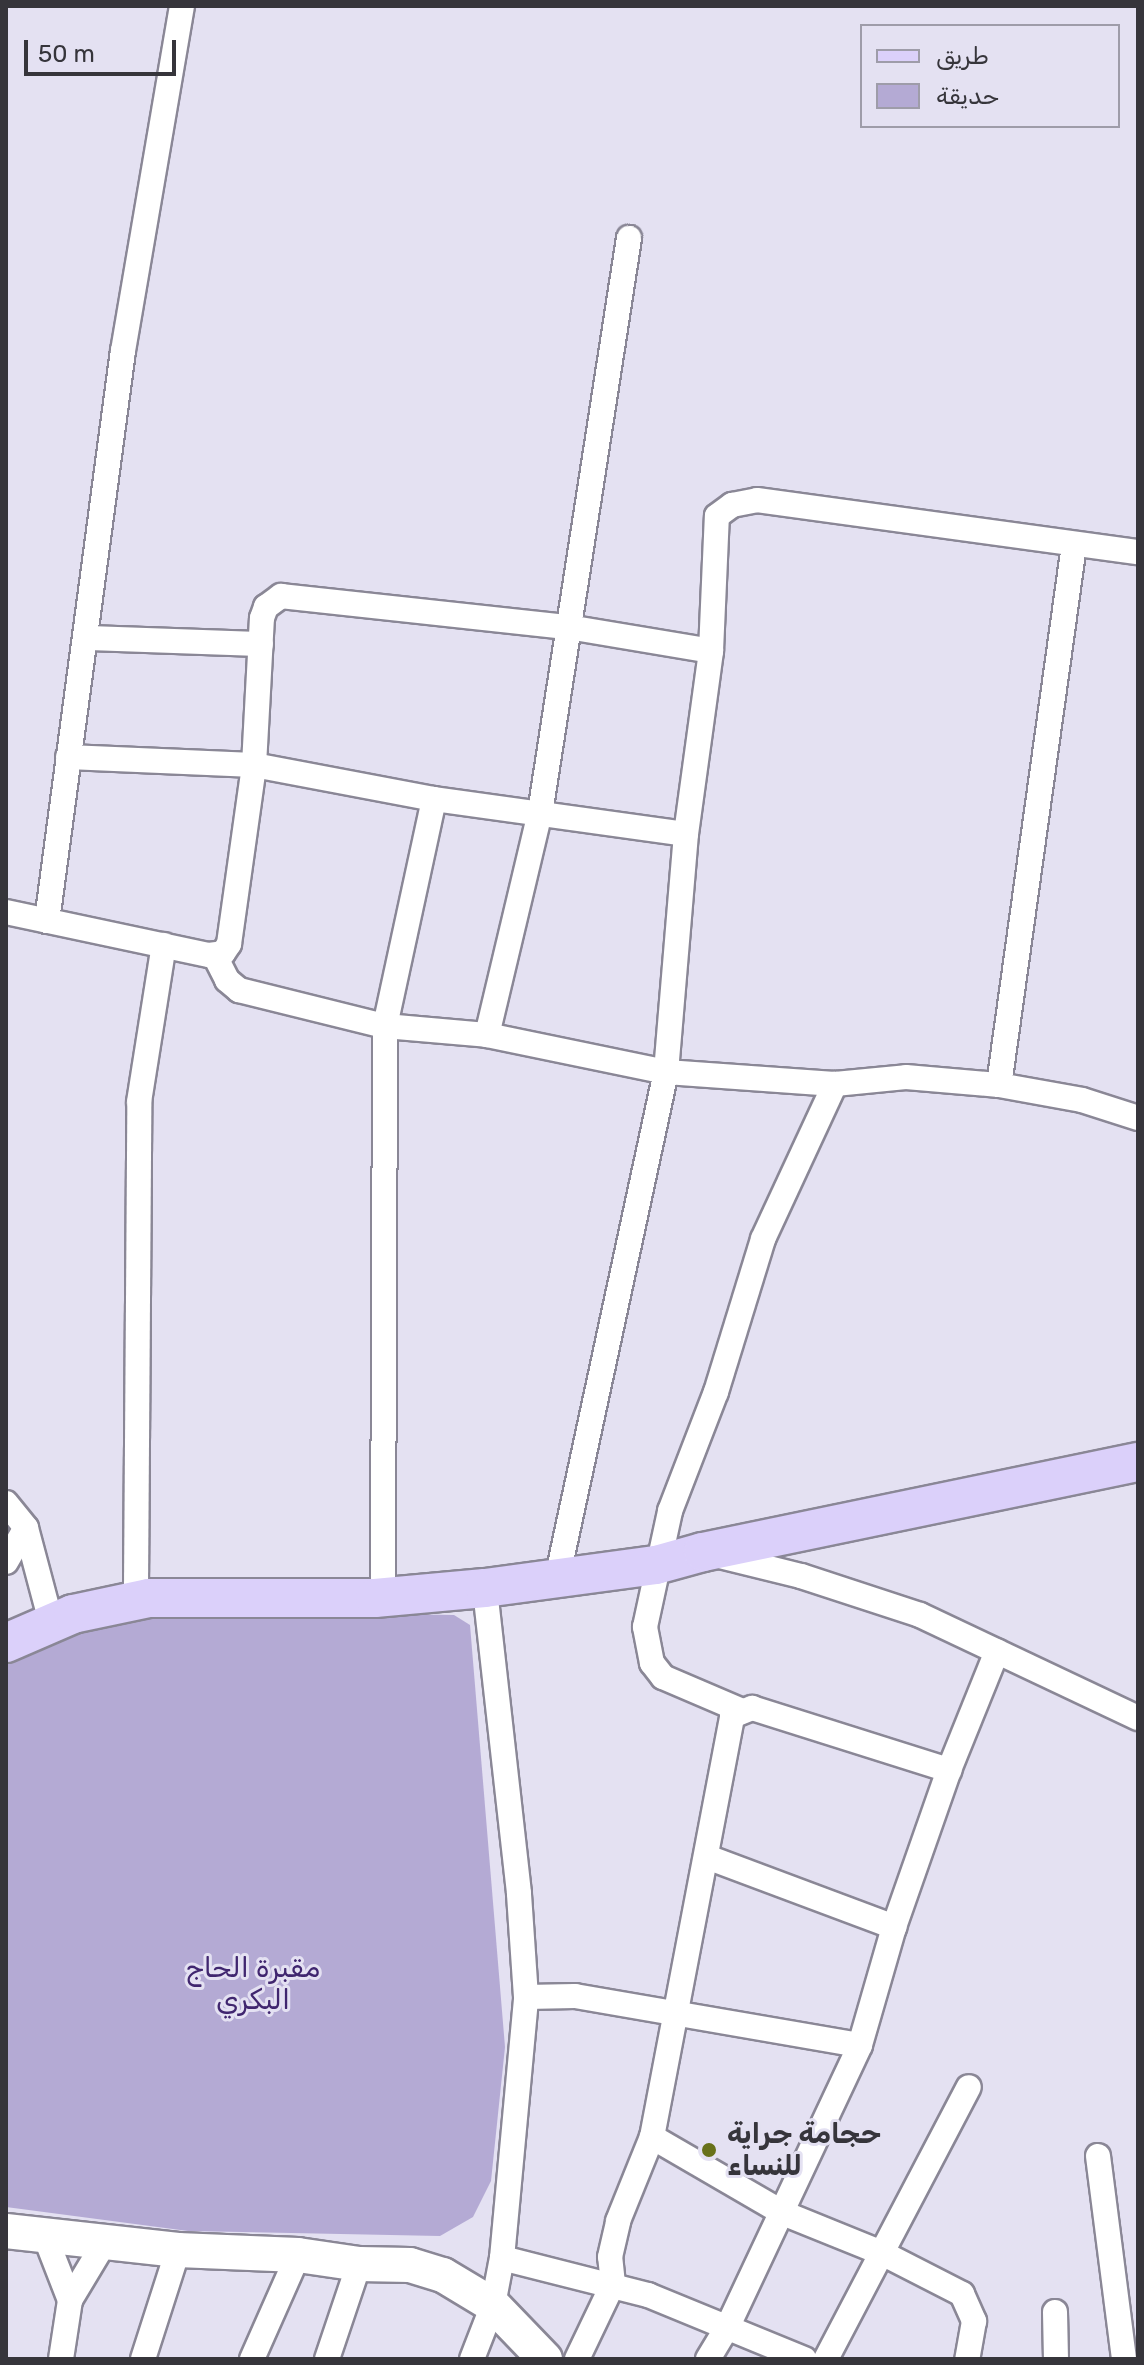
<!DOCTYPE html>
<meta charset="utf-8">
<style>
body{margin:0}
#map{position:relative;width:1144px;height:2365px;overflow:hidden;background:#e4e1f2;font-family:Rubik,"Noto Naskh Arabic",sans-serif}
div>[style]{position:absolute}
.green>*{inset:0;background:#b4aad4}
.roads{filter:drop-shadow(2px 0 #8a8796) drop-shadow(-2px 0 #8a8796) drop-shadow(0 2px #8a8796) drop-shadow(0 -2px #8a8796)}
.street>*{height:24px;margin:-12px;padding:0 12px;transform-origin:12px;border-radius:12px;background:#fff}
.secondary>*{height:34px;margin:-17px;padding:0 17px;transform-origin:17px;border-radius:17px;background:#fff}
.primary>*{height:38px;margin:-19px;padding:0 19px;transform-origin:19px;border-radius:19px;background:#dbd0fa}
.dots>*{width:22px;height:22px;translate:-50% -50%;box-sizing:border-box;border:4px solid #e4e1f2;border-radius:50%}
span{translate:-50% -50%;white-space:nowrap;text-align:center;line-height:1.15;-webkit-text-stroke:6px #e4e1f2;paint-order:stroke}
.park-label{font-size:28px;color:#40266f}
.poi-label{font-size:28px;color:#36353b;font-weight:700}
.left{translate:0 -50%;text-align:left}
.frame{position:absolute;inset:0;border:8px solid #36353b;pointer-events:none}
.legend{position:absolute;left:860px;top:24px;width:260px;height:104px;box-sizing:border-box;background:#e4e1f2;border:2px solid #9e9ca9;margin:0;padding:10px 14px;list-style:none;font-size:24px;color:#36353b}
.legend li{display:flex;align-items:center;gap:16px;height:40px}
.legend b{width:40px;border:2px solid #9e9ca9}
.scale{position:absolute;left:24px;top:40px;width:152px;height:36px;box-sizing:border-box;border:4px solid #36353b;border-top:0;padding-left:10px;font-size:24px;line-height:28px;white-space:nowrap;color:#36353b;-webkit-text-stroke:6px #e4e1f2;paint-order:stroke}
</style>
<div id="map">
<div class="green">
<div style="clip-path:polygon(134px 1610px,454px 1615px,470px 1625px,505px 2047px,491px 2181px,473px 2217px,440px 2236px,188px 2231px,6px 2207px,6px 1655px)"></div>
</div>
<div class="roads">
<div class="street">
<div style="left:87px;top:638px;width:174px;rotate:2deg"></div>
<div style="left:68px;top:757px;width:186px;rotate:2.5deg"></div>
<div style="left:254px;top:765px;width:183px;rotate:10.7deg"></div>
<div style="left:434px;top:799px;width:254px;rotate:7.9deg"></div>
<div style="left:6px;top:912px;width:208px;rotate:12deg"></div>
<div style="left:209px;top:955px;width:14px;rotate:-8deg"></div>
<div style="left:223px;top:953px;width:11px;rotate:-56deg"></div>
<div style="left:229px;top:944px;width:181px;rotate:-82deg"></div>
<div style="left:254px;top:765px;width:147px;rotate:-86.9deg"></div>
<div style="left:262px;top:618px;width:12px;rotate:-70deg"></div>
<div style="left:266px;top:607px;width:19px;rotate:-36deg"></div>
<div style="left:281px;top:596px;width:289px;rotate:6.2deg"></div>
<div style="left:568px;top:627px;width:145px;rotate:9.5deg"></div>
<div style="left:47px;top:921px;width:575px;rotate:-82.41deg"></div>
<div style="left:123px;top:351px;width:350px;rotate:-80.3deg"></div>
<div style="left:215px;top:956px;width:27px;rotate:63deg"></div>
<div style="left:227px;top:980px;width:16px;rotate:40deg"></div>
<div style="left:239px;top:990px;width:150px;rotate:13.9deg"></div>
<div style="left:385px;top:1026px;width:102px;rotate:5deg"></div>
<div style="left:487px;top:1035px;width:183px;rotate:11.7deg"></div>
<div style="left:666px;top:1072px;width:169px;rotate:4.1deg"></div>
<div style="left:835px;top:1084px;width:71px;rotate:-5.6deg"></div>
<div style="left:906px;top:1077px;width:93px;rotate:4.9deg"></div>
<div style="left:999px;top:1085px;width:84px;rotate:10.2deg"></div>
<div style="left:1082px;top:1100px;width:59px;rotate:17.8deg"></div>
<div style="left:487px;top:1035px;width:228px;rotate:-76.6deg"></div>
<div style="left:540px;top:813px;width:582px;rotate:-81.2deg"></div>
<div style="left:999px;top:1085px;width:545px;rotate:-82.09deg"></div>
<div style="left:6px;top:1503px;width:32px;rotate:51deg"></div>
<div style="left:26px;top:1528px;width:82px;rotate:75.1deg"></div>
<div style="left:716px;top:1555px;width:88px;rotate:13.9deg"></div>
<div style="left:801px;top:1576px;width:125px;rotate:18.1deg"></div>
<div style="left:920px;top:1615px;width:241px;rotate:25.3deg"></div>
<div style="left:6px;top:1562px;width:39px;rotate:-60deg"></div>
<div style="left:557px;top:1579px;width:519px;rotate:-77.87deg"></div>
<div style="left:666px;top:1072px;width:239px;rotate:-85.2deg"></div>
<div style="left:686px;top:834px;width:185px;rotate:-82.2deg"></div>
<div style="left:711px;top:651px;width:135px;rotate:-87.5deg"></div>
<div style="left:717px;top:516px;width:19px;rotate:-36deg"></div>
<div style="left:732px;top:505px;width:25px;rotate:-11deg"></div>
<div style="left:757px;top:500px;width:385px;rotate:7.8deg"></div>
<div style="left:383px;top:1581px;width:555px;rotate:-89.79deg"></div>
<div style="left:385px;top:1026px;width:232px;rotate:-77.8deg"></div>
<div style="left:136px;top:1586px;width:484px;rotate:-89.6deg"></div>
<div style="left:139px;top:1102px;width:159px;rotate:-81deg"></div>
<div style="left:740px;top:1710px;width:84px;rotate:-156.8deg"></div>
<div style="left:663px;top:1677px;width:18px;rotate:-128deg"></div>
<div style="left:652px;top:1663px;width:37px;rotate:-101deg"></div>
<div style="left:645px;top:1627px;width:119px;rotate:-77.8deg"></div>
<div style="left:670px;top:1511px;width:128px;rotate:-68.9deg"></div>
<div style="left:716px;top:1392px;width:160px;rotate:-72.9deg"></div>
<div style="left:763px;top:1239px;width:171px;rotate:-65.1deg"></div>
<div style="left:707px;top:1857px;width:200px;rotate:20.5deg"></div>
<div style="left:526px;top:1997px;width:49px;rotate:-1.2deg"></div>
<div style="left:575px;top:1996px;width:289px;rotate:9.8deg"></div>
<div style="left:652px;top:2137px;width:151px;rotate:30.1deg"></div>
<div style="left:783px;top:2213px;width:107px;rotate:22deg"></div>
<div style="left:882px;top:2253px;width:90px;rotate:27.1deg"></div>
<div style="left:962px;top:2294px;width:30px;rotate:66deg"></div>
<div style="left:974px;top:2321px;width:39px;rotate:100deg"></div>
<div style="left:1098px;top:2156px;width:205px;rotate:82.7deg"></div>
<div style="left:45px;top:2236px;width:69px;rotate:68.7deg"></div>
<div style="left:502px;top:2258px;width:151px;rotate:14.2deg"></div>
<div style="left:648px;top:2295px;width:169px;rotate:22.3deg"></div>
<div style="left:1055px;top:2312px;width:47px;rotate:88.8deg"></div>
<div style="left:61px;top:2359px;width:60px;rotate:-81.3deg"></div>
<div style="left:70px;top:2300px;width:70px;rotate:-59deg"></div>
<div style="left:143px;top:2359px;width:114px;rotate:-72.2deg"></div>
<div style="left:252px;top:2359px;width:114px;rotate:-66.1deg"></div>
<div style="left:327px;top:2359px;width:100px;rotate:-71.4deg"></div>
<div style="left:472px;top:2359px;width:58px;rotate:-68.7deg"></div>
<div style="left:493px;top:2305px;width:48px;rotate:-79.2deg"></div>
<div style="left:502px;top:2258px;width:262px;rotate:-84.7deg"></div>
<div style="left:526px;top:1997px;width:104px;rotate:-93.9deg"></div>
<div style="left:519px;top:1893px;width:307px;rotate:-96.4deg"></div>
<div style="left:577px;top:2359px;width:83px;rotate:-64.4deg"></div>
<div style="left:613px;top:2284px;width:27px;rotate:-96deg"></div>
<div style="left:610px;top:2257px;width:37px;rotate:-77deg"></div>
<div style="left:618px;top:2221px;width:91px;rotate:-68deg"></div>
<div style="left:652px;top:2137px;width:429px;rotate:-79.2deg"></div>
<div style="left:732px;top:1716px;width:22px;rotate:-22deg"></div>
<div style="left:752px;top:1708px;width:207px;rotate:17.5deg"></div>
<div style="left:708px;top:2359px;width:39px;rotate:-59deg"></div>
<div style="left:728px;top:2326px;width:310px;rotate:-64.8deg"></div>
<div style="left:860px;top:2045px;width:123px;rotate:-73.9deg"></div>
<div style="left:894px;top:1927px;width:166px;rotate:-70.7deg"></div>
<div style="left:949px;top:1770px;width:128px;rotate:-68deg"></div>
<div style="left:826px;top:2359px;width:307px;rotate:-62.3deg"></div>
</div>
<div class="secondary">
<div style="left:6px;top:2231px;width:173px;rotate:6.3deg"></div>
<div style="left:178px;top:2250px;width:120px;rotate:2.4deg"></div>
<div style="left:298px;top:2255px;width:62px;rotate:8.4deg"></div>
<div style="left:359px;top:2264px;width:51px;rotate:1.1deg"></div>
<div style="left:410px;top:2265px;width:34px;rotate:17deg"></div>
<div style="left:443px;top:2275px;width:58px;rotate:31deg"></div>
<div style="left:493px;top:2305px;width:75px;rotate:46.1deg"></div>
</div>
<div class="primary">
<div style="left:6px;top:1643px;width:73px;rotate:-23.4deg"></div>
<div style="left:73px;top:1614px;width:78px;rotate:-11.9deg"></div>
<div style="left:149px;top:1598px;width:226px"></div>
<div style="left:375px;top:1598px;width:110px;rotate:-5.2deg"></div>
<div style="left:485px;top:1588px;width:173px;rotate:-7.7deg"></div>
<div style="left:656px;top:1565px;width:49px;rotate:-15.5deg"></div>
<div style="left:703px;top:1552px;width:444px;rotate:-11.7deg"></div>
</div>
</div>
<div class="dots">
<div style="left:709px;top:2150px;background:#68711a"></div>
</div>
<div class="park-label">
<span style="left:253px;top:1984px">مقبرة الحاج<br>البكري</span>
</div>
<div class="poi-label">
<span class="left" style="left:727px;top:2150px">حجامة جراية<br>للنساء</span>
</div>
<div class="frame"></div>
<ul class="legend">
<li><b style="height:10px;background:#dbd0fa"></b>طريق</li>
<li><b style="height:22px;background:#b4aad4"></b>حديقة</li>
</ul>
<div class="scale">50 m</div>
</div>
